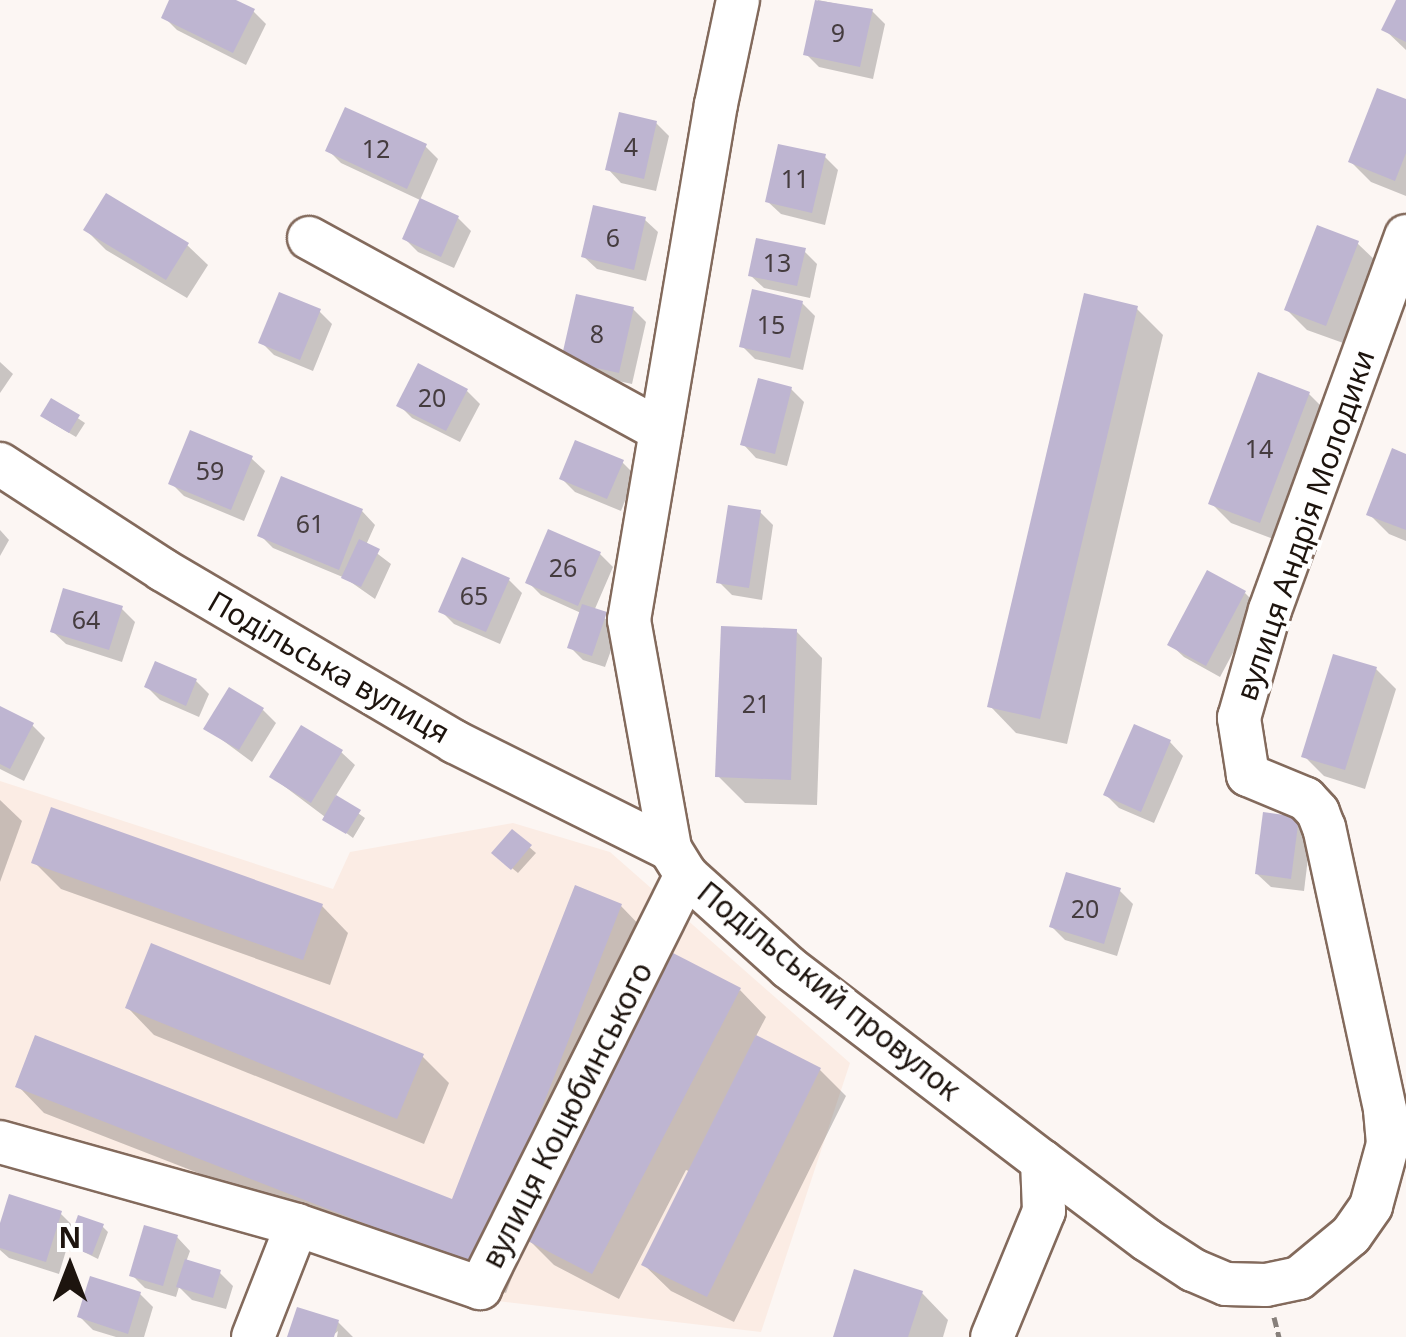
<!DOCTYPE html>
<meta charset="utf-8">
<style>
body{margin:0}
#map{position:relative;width:1406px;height:1337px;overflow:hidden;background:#fcf6f3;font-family:"Noto Sans",sans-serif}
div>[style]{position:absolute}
.built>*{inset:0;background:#fbece4}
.shadow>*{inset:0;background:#0003}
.building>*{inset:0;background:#beb5d1}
.path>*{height:5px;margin-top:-2.5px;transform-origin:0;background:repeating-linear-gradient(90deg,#87807b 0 10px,transparent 0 15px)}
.roads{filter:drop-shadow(2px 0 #836a5c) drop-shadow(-2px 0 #836a5c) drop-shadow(0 2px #836a5c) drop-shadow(0 -2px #836a5c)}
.minor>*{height:42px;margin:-21px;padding:0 21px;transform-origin:21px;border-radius:21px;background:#fff}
span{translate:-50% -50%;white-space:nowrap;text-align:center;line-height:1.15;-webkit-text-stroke:8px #fff;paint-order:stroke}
.number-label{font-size:25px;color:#453c3f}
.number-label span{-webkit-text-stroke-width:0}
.street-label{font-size:30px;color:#1d140e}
.north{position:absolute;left:20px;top:1217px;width:100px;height:100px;-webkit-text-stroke:8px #fff;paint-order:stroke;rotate:0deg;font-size:28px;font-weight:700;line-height:40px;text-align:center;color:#1d140e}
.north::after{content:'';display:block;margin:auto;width:35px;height:45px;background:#1d140e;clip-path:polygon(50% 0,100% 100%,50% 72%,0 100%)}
</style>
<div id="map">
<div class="built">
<div style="clip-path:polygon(0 781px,333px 889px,350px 852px,513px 823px,610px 852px,850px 1063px,761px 1332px,481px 1299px,0 1132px)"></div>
</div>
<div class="shadow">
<div style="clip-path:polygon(172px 0,231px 0,253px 11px,266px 24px,246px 65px,177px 30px,164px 17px)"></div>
<div style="clip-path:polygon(818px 0,872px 11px,885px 24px,873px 79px,819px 67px,806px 54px)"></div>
<div style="clip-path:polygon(1399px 0,1406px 0,1406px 50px,1384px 29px)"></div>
<div style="clip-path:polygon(1406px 102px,1406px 196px,1371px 182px,1351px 162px)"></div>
<div style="clip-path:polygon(656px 123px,669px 136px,656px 191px,621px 183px,608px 169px)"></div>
<div style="clip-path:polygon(425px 146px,438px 159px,420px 200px,341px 163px,328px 150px)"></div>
<div style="clip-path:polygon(825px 157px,838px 170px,825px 225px,781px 214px,767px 201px)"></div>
<div style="clip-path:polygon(458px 218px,471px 231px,454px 268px,418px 252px,405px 239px)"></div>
<div style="clip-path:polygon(644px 219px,658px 232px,646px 281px,597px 269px,583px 256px)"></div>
<div style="clip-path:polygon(86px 230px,187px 245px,208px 265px,187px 298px,106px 250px)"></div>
<div style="clip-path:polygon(1357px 243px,1378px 263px,1346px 344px,1307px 330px,1286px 309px)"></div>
<div style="clip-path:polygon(804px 251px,817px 264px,810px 298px,764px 288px,750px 275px)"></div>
<div style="clip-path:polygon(802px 303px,815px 316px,803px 370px,755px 359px,742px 346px)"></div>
<div style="clip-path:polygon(1136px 308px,1163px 335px,1067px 744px,1016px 733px,990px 706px)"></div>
<div style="clip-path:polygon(633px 309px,646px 322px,632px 384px,577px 372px)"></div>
<div style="clip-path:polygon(319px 311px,332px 324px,313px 371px,274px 355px,261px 342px)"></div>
<div style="clip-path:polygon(0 362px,13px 374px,0 393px)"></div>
<div style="clip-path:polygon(791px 389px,804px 402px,787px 466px,756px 458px,743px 444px)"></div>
<div style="clip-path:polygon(467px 391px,480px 404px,460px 442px,412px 418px,399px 405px)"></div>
<div style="clip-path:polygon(1309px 394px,1329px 414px,1281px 542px,1231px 523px,1211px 503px)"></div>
<div style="clip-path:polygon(52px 401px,85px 423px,76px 437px,49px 421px)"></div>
<div style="clip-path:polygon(1406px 456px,1406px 541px,1389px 534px,1369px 514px)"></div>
<div style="clip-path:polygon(251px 458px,265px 471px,244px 521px,184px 496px,171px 483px)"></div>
<div style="clip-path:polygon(622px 462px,635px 475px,621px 511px,575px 492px,562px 479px)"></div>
<div style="clip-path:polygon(362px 511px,375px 525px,366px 545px,391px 564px,375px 599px,345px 578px,273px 548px,260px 535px)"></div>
<div style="clip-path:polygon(760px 512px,773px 525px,762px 600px,732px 595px,719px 582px)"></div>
<div style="clip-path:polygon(0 530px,9px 540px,0 556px)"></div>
<div style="clip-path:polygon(600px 554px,613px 567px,594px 611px,619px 628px,605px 667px,583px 660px,570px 647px,581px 613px,541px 595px,528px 582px)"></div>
<div style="clip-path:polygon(509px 580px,522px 593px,500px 644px,454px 624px,441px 611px)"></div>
<div style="clip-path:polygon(1245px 593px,1258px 606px,1220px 677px,1184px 657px,1170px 644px)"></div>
<div style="clip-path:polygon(121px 608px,135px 622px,122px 662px,66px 644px,52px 631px)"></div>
<div style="clip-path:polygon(796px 631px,822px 658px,817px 805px,745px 803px,718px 776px)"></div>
<div style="clip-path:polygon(1376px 669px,1396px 689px,1365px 789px,1324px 776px,1304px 756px)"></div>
<div style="clip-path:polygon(196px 681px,209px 694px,199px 717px,160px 700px,147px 687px)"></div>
<div style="clip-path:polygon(0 709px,32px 725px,45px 738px,24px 781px,0 769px)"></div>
<div style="clip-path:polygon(263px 710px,276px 723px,252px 762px,206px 728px)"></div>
<div style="clip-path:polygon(1170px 742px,1183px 756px,1154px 823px,1119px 808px,1106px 795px)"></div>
<div style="clip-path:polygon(341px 752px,355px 765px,335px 797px,365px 818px,353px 838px,272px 777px)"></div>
<div style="clip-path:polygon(0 800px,22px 821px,0 882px)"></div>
<div style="clip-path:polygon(1298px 819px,1311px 833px,1304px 891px,1271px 887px,1257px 874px)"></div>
<div style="clip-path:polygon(512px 832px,536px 853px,518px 873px,494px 853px)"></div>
<div style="clip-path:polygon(34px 862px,322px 906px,348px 933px,330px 985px,61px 889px)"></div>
<div style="clip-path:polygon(1120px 891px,1133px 904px,1117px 956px,1065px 940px,1052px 927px)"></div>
<div style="clip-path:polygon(621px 906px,647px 933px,540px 1206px,740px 990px,766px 1017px,755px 1038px,820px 1070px,846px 1096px,734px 1322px,671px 1291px,644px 1265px,691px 1172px,686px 1170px,619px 1299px,554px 1265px,527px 1238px,506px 1293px,44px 1113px,18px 1086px,453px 1202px)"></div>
<div style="clip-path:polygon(128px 1008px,422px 1056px,449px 1083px,424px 1144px,154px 1035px)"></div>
<div style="clip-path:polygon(60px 1213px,76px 1229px,102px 1226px,108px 1232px,98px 1259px,68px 1244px,59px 1274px,9px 1258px,0 1250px,0 1231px)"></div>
<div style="clip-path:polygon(177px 1237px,190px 1251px,186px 1262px,220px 1273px,233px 1286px,226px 1309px,192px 1300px,179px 1287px,176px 1297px,145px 1288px,132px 1275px)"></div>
<div style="clip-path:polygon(922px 1293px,948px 1320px,943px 1337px,835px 1337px)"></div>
<div style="clip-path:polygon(140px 1294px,153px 1307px,144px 1337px,116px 1337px,93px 1330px,79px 1316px)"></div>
<div style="clip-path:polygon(338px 1322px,353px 1337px,337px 1337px,338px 1331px,331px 1337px,290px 1337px)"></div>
</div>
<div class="building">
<div style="clip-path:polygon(169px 0,236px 0,255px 9px,233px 53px,161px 18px)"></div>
<div style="clip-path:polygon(815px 0,873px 9px,860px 67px,803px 55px)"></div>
<div style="clip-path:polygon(1396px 0,1406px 0,1406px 42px,1381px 30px)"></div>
<div style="clip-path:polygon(1377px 88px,1406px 99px,1406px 153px,1395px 181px,1348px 162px)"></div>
<div style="clip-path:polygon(345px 107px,427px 144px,407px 189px,325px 151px)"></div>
<div style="clip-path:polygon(619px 112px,657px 121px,644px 179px,605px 170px)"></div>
<div style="clip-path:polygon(778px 144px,826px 154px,812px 213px,765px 202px)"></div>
<div style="clip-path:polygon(106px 193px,189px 243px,166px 280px,83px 230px)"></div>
<div style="clip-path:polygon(420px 198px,459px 216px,441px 257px,402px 239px)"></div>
<div style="clip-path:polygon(593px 205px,646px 217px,634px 270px,581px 257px)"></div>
<div style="clip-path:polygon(1317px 225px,1359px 241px,1326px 326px,1284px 310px)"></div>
<div style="clip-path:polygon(756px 238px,806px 248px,797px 286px,748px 276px)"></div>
<div style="clip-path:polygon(752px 289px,803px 301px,790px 358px,739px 347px)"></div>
<div style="clip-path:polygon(279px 292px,321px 309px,300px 360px,258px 343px)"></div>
<div style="clip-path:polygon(1084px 293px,1138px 306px,1040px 719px,987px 707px)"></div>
<div style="clip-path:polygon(576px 294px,634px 307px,619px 373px,561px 360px)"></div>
<div style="clip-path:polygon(418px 363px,468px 389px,446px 431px,396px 406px)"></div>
<div style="clip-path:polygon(1258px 372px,1310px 392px,1260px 523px,1208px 504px)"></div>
<div style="clip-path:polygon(758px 378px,792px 387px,775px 454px,740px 445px)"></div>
<div style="clip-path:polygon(51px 398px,80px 415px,69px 433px,40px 416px)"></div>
<div style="clip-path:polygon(190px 430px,253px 456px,231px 510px,168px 484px)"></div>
<div style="clip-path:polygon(575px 440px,624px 460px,607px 499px,559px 479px)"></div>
<div style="clip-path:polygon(1392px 448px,1406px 454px,1406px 530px,1366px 515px)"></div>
<div style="clip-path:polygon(281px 476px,363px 509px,339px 570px,257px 536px)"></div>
<div style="clip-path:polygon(728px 505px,761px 510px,749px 588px,716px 583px)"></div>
<div style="clip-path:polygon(548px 529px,601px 552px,578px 606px,525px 583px)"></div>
<div style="clip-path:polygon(359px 539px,380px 549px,361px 587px,341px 578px)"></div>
<div style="clip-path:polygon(462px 557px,510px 578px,486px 632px,438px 612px)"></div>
<div style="clip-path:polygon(1207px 570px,1246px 591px,1206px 666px,1167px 645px)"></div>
<div style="clip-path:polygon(63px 588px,123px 606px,109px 650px,50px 632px)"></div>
<div style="clip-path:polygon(582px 604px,607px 612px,592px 656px,567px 648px)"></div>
<div style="clip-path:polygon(721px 626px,797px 629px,791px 780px,715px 777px)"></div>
<div style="clip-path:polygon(1333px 654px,1377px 667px,1345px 770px,1301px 757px)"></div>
<div style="clip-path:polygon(155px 661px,197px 679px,186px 706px,144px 687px)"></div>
<div style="clip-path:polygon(229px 687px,264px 708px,239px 750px,203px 729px)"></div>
<div style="clip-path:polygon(0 706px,34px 723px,10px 769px,0 764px)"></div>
<div style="clip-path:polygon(1134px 724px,1171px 740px,1141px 812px,1103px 795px)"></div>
<div style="clip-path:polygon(301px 725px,343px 750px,311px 803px,269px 777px)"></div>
<div style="clip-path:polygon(336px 795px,361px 810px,346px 834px,322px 820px)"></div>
<div style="clip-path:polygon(51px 807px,323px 904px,303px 960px,31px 863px)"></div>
<div style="clip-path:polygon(1263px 812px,1299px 817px,1291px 879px,1255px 874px)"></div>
<div style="clip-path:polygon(512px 829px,532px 845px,511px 870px,491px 853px)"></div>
<div style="clip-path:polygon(1066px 872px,1121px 888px,1104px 944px,1049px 927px)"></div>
<div style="clip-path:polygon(575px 885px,622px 904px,479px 1268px,15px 1087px,35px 1035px,452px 1199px)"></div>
<div style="clip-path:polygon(151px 943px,424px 1054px,397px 1119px,125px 1008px)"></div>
<div style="clip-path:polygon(673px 953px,741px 988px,592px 1274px,524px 1239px)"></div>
<div style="clip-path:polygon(756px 1035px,821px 1068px,707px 1297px,641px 1265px)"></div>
<div style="clip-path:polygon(9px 1194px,62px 1211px,46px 1262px,0 1248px,0 1223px)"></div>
<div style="clip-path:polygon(78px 1215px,104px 1224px,92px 1255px,67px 1246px)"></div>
<div style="clip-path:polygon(144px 1225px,178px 1235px,163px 1286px,129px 1276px)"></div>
<div style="clip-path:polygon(185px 1259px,221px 1270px,213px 1298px,176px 1287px)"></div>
<div style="clip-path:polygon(854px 1269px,923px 1291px,908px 1337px,833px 1337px)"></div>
<div style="clip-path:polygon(90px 1276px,141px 1292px,128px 1334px,77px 1317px)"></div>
<div style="clip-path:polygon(297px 1307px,339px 1320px,334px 1337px,287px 1337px)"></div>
</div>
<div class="path">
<div style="left:1274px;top:1317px;width:21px;rotate:76deg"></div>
</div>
<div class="roads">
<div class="minor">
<div style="left:738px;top:0;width:106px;rotate:101.9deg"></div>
<div style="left:716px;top:104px;width:523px;rotate:99.57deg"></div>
<div style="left:629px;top:620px;width:233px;rotate:79.8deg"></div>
<div style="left:670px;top:849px;width:31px;rotate:58deg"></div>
<div style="left:686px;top:875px;width:137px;rotate:42deg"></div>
<div style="left:788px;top:967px;width:320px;rotate:37.4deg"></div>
<div style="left:1042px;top:1161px;width:50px;rotate:87.7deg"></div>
<div style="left:1044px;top:1211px;width:136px;rotate:112.4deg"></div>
<div style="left:309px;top:238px;width:401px;rotate:28.7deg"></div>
<div style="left:0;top:464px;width:194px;rotate:33deg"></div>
<div style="left:163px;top:570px;width:339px;rotate:30.5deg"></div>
<div style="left:455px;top:742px;width:240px;rotate:26.5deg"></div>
<div style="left:0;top:1142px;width:308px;rotate:15.6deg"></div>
<div style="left:297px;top:1225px;width:194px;rotate:19deg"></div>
<div style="left:480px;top:1288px;width:462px;rotate:-63.5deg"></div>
<div style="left:1042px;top:1161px;width:131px;rotate:37deg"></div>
<div style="left:1147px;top:1240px;width:55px;rotate:33.1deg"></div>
<div style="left:1193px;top:1270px;width:36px;rotate:23deg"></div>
<div style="left:1226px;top:1284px;width:40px;rotate:1.4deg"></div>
<div style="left:1266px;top:1285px;width:34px;rotate:-12deg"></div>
<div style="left:1299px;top:1278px;width:67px;rotate:-39.6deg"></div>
<div style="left:1351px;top:1235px;width:35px;rotate:-55deg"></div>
<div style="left:1371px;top:1206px;width:64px;rotate:-74.7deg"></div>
<div style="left:1388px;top:1144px;width:35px;rotate:-95deg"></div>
<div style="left:1385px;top:1109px;width:288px;rotate:-102.2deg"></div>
<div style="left:1324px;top:828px;width:17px;rotate:-111deg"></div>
<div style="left:1318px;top:812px;width:18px;rotate:-133deg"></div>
<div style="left:1306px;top:799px;width:63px;rotate:-157.5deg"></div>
<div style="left:1248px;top:775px;width:58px;rotate:-99deg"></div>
<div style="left:1239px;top:718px;width:112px;rotate:-74deg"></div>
<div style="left:1270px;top:610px;width:398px;rotate:-70deg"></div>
<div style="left:253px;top:1337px;width:120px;rotate:-68.6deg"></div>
</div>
</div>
<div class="number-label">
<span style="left:838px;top:32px">9</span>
<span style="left:631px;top:146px">4</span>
<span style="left:376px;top:148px">12</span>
<span style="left:795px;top:178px">11</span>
<span style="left:613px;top:237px">6</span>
<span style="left:777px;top:262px">13</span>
<span style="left:771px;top:324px">15</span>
<span style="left:597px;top:333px">8</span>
<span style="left:432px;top:397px">20</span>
<span style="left:1259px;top:448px">14</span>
<span style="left:210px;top:470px">59</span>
<span style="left:310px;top:523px">61</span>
<span style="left:563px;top:567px">26</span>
<span style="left:474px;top:595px">65</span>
<span style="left:86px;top:619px">64</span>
<span style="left:756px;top:703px">21</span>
<span style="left:1085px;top:908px">20</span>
</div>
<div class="street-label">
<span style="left:1305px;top:525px;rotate:-71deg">вулиця Андрія Молодики</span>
<span style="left:329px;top:667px;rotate:30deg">Подільська вулиця</span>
<span style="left:829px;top:991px;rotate:39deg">Подільський провулок</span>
<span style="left:567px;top:1115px;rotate:-63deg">вулиця Коцюбинського</span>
</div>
<div class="north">N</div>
</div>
